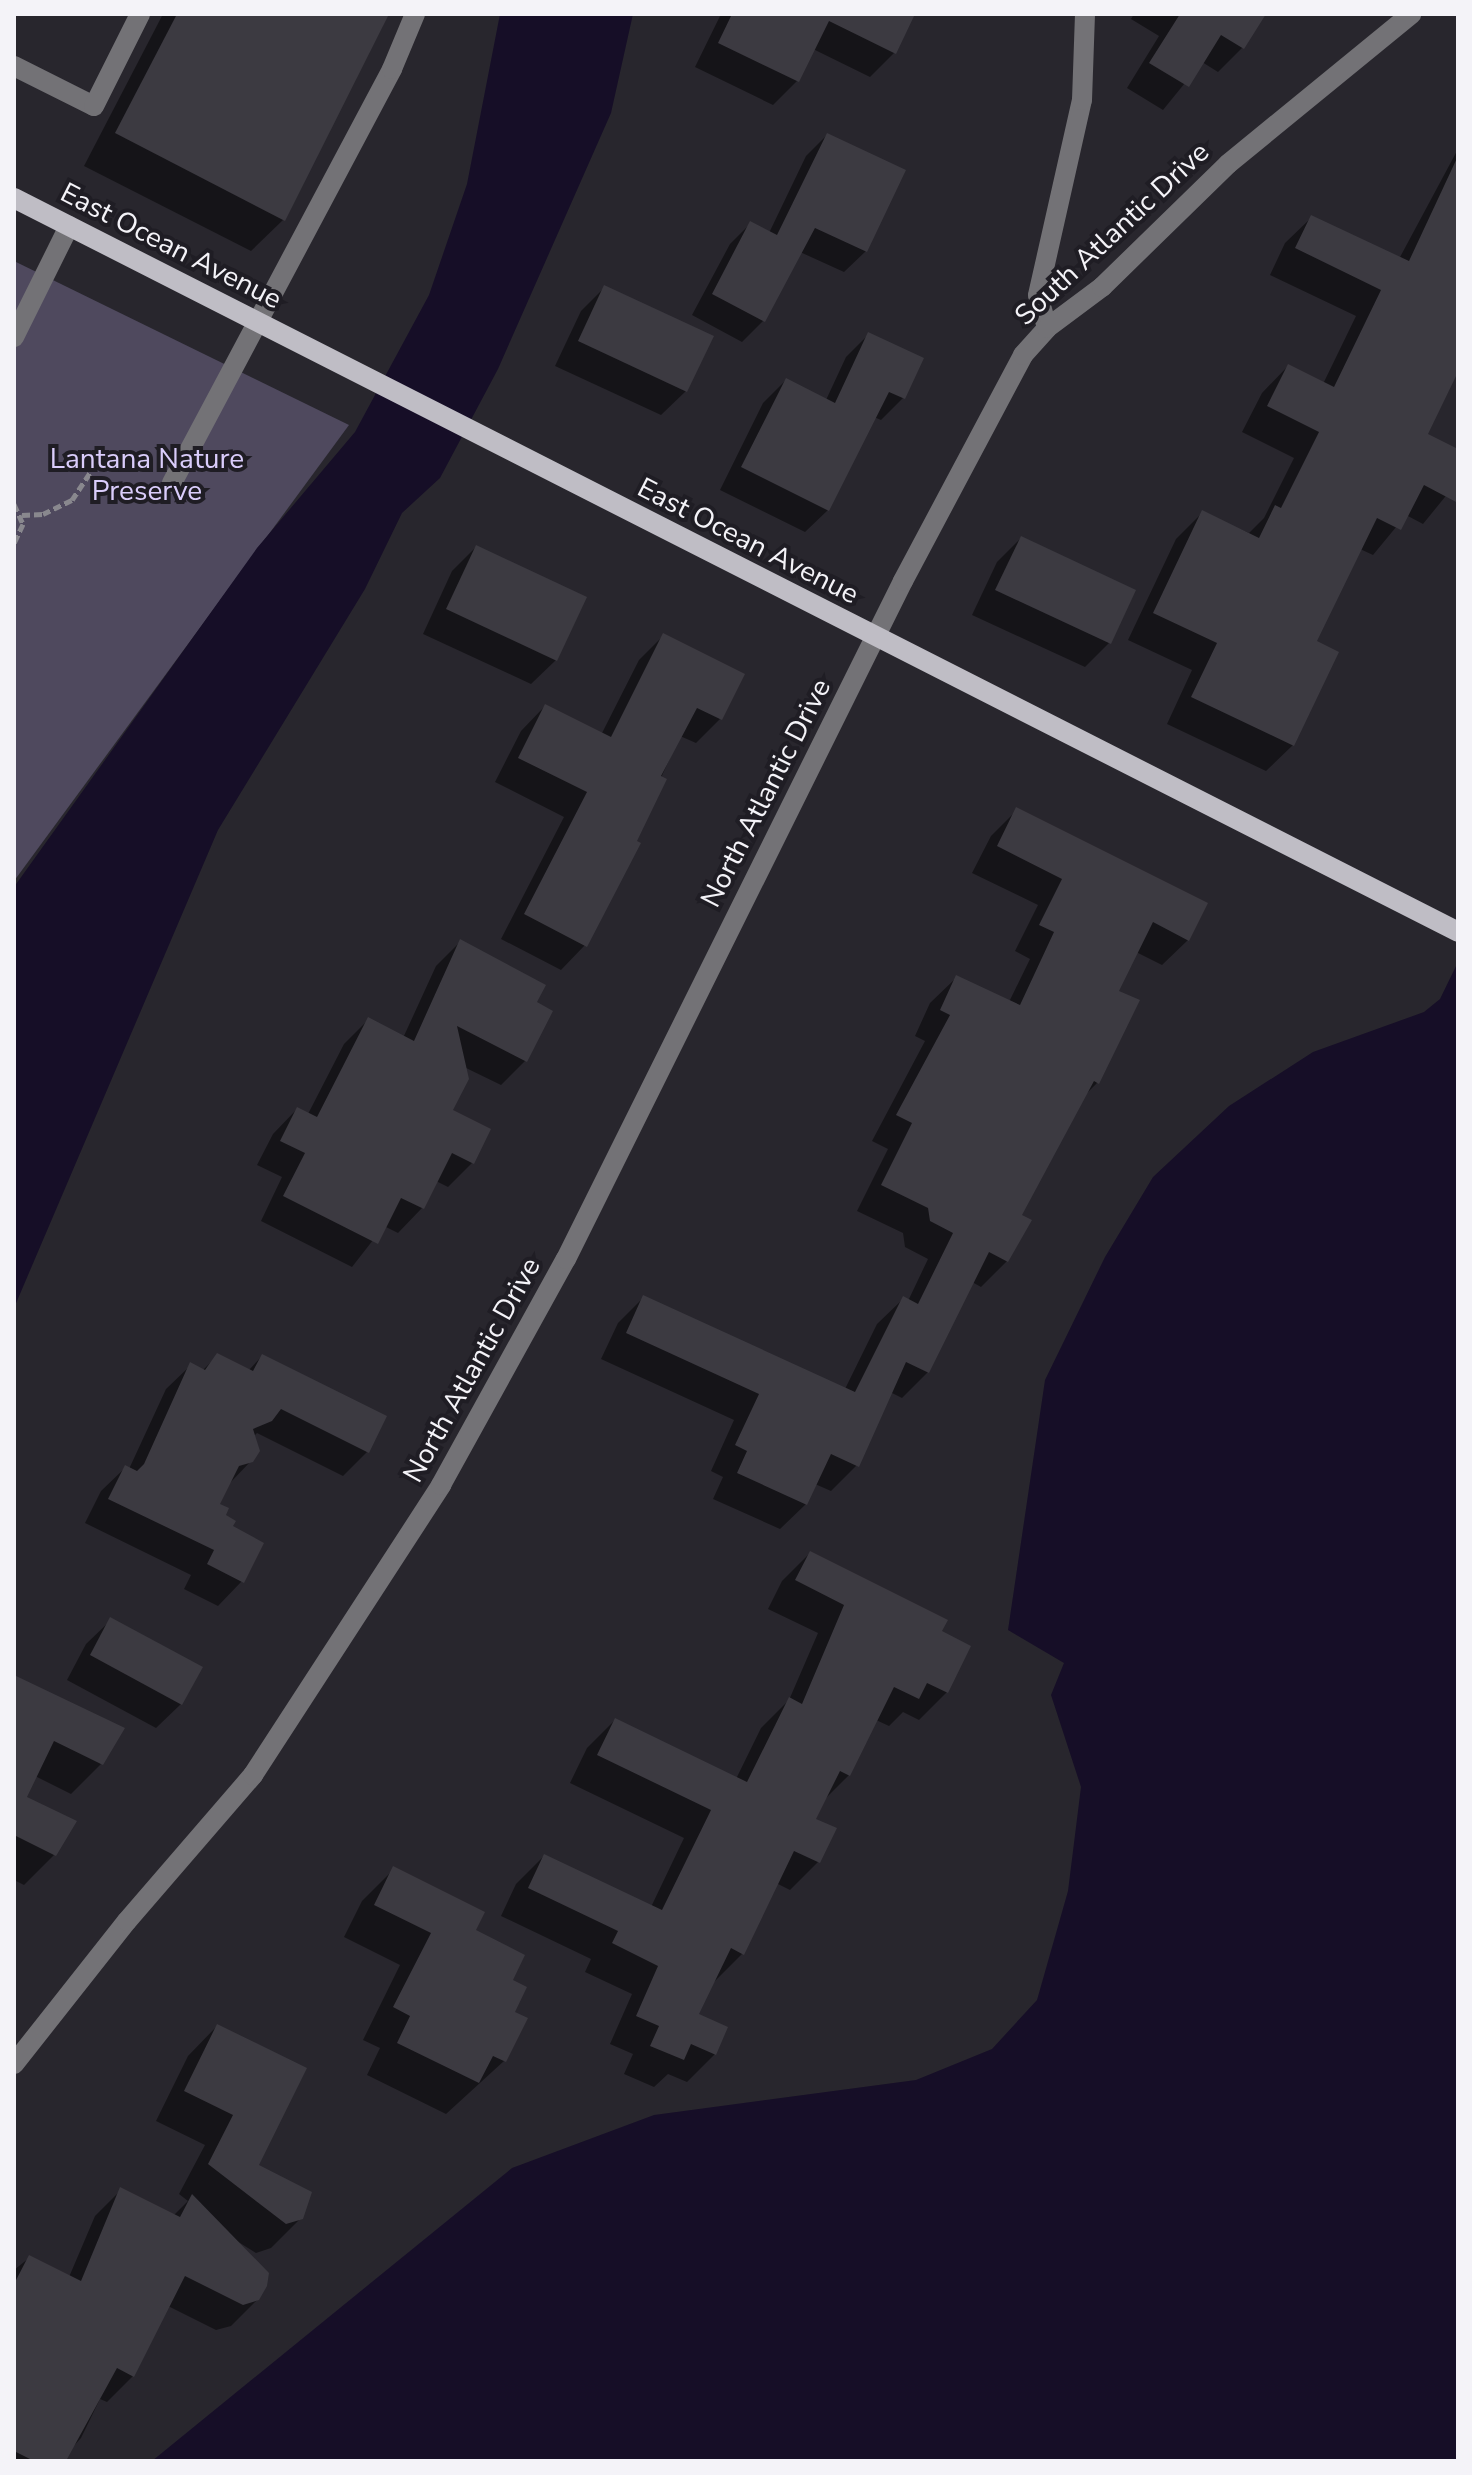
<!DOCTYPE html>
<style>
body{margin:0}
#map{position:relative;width:1472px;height:2475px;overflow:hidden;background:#28262d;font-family:"Nunito Sans",sans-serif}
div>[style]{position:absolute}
.green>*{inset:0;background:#4f495e}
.water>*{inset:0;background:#160e27}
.shadow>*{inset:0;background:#0007}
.building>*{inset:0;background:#3c3a41}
.path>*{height:5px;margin-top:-2.5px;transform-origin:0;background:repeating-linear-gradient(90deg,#89888e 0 8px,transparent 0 12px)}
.minor>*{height:20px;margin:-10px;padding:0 10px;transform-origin:10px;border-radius:10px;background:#737276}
.major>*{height:20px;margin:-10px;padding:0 10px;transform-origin:10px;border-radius:10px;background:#bfbdc5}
span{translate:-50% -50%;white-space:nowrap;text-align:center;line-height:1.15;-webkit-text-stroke:8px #1f1d24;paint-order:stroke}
.street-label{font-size:28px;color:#f4f3f8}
.park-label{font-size:28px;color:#dacdfb}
.frame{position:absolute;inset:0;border:16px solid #f4f3f8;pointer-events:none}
</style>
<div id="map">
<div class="green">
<div style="clip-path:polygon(14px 261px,349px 425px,14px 881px)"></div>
</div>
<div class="water">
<div style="clip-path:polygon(500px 14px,633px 14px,611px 113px,498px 369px,440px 478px,402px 513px,365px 589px,218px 830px,14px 1308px,14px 887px,257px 548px,355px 432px,429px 295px,467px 184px)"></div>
<div style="clip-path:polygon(1458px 962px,1458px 2461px,152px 2461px,512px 2168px,654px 2115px,916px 2080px,992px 2049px,1037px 2000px,1068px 1891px,1081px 1787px,1051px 1695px,1064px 1663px,1008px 1630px,1045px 1380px,1105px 1257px,1153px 1177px,1229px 1106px,1313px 1052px,1424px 1012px,1440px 999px)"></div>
</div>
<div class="shadow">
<div style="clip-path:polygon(163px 14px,386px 14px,283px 220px,251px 251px,84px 166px)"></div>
<div style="clip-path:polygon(721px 14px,913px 14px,894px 53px,870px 77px,813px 49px,797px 81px,773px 105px,695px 67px)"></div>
<div style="clip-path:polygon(1134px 14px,1264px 14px,1242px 48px,1218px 72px,1202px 62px,1163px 110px,1127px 88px,1159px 36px,1131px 19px)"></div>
<div style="clip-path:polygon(827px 135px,903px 171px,866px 251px,844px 272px,800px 252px,763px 321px,742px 342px,692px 315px,730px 244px,751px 223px,769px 233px,806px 156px)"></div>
<div style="clip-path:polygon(1458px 149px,1458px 367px,1425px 435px,1458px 451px,1458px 481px,1423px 524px,1406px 515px,1373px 555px,1360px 549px,1315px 642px,1293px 745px,1266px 771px,1167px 724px,1192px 670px,1128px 640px,1176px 539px,1202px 513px,1249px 533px,1264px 518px,1294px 458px,1242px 432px,1262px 393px,1288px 366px,1323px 384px,1356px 316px,1270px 275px,1285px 243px,1312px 217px,1399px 259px)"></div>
<div style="clip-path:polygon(605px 287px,686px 391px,661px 415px,555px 366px,581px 311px)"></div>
<div style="clip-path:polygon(868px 335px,903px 398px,881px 420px,874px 417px,828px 510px,805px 532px,720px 490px,763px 403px,786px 380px,826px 400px,846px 357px)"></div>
<div style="clip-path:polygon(1021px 538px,1109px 643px,1085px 667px,972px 615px,997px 562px)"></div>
<div style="clip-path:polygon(476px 547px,556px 660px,531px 684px,423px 634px,452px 571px)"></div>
<div style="clip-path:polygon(664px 635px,720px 719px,696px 743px,680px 736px,585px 945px,561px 970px,501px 939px,564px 817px,495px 782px,521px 731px,545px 706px,601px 735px,639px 660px)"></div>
<div style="clip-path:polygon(1017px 810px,1188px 940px,1162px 965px,1136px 952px,1117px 992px,1097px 1083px,1083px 1097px,1020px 1216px,1007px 1261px,981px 1287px,972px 1282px,928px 1372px,902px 1398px,890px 1392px,857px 1465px,831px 1491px,815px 1484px,806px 1504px,780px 1529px,713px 1499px,723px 1477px,711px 1471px,734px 1420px,601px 1359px,618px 1323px,644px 1297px,845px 1389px,877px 1324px,903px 1299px,908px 1301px,928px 1259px,905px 1247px,903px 1233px,857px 1211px,888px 1149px,872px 1141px,925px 1041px,915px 1036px,930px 1003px,956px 978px,1009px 1002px,1030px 959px,1015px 951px,1038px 905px,972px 873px,991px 836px)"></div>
<div style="clip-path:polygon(460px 942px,535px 1003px,525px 1061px,501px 1085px,464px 1067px,451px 1111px,488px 1130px,472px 1163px,448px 1187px,436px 1181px,422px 1208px,398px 1233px,384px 1226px,352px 1267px,261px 1221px,282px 1177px,257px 1165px,273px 1134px,297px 1109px,308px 1114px,344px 1044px,368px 1020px,403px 1038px,436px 966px)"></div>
<div style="clip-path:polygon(218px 1355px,248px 1371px,262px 1356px,367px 1452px,343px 1476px,257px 1433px,253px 1437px,251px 1461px,228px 1485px,218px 1504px,242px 1581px,218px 1606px,184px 1589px,191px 1575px,85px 1523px,101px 1491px,126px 1467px,129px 1469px,166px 1389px,191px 1365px,202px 1371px)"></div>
<div style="clip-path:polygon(810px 1553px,939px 1632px,947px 1692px,919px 1720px,903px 1712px,889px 1726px,876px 1720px,849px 1775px,823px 1801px,814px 1820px,819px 1861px,790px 1890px,776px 1883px,742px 1954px,714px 1982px,696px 2015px,715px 2054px,687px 2082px,668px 2074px,654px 2087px,624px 2074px,633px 2054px,610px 2044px,632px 1994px,585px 1972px,591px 1959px,501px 1916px,516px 1884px,544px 1856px,651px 1907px,684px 1838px,570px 1783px,587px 1748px,615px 1720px,736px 1779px,761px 1728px,789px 1700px,818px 1633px,768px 1609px,782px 1581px)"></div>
<div style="clip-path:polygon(111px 1620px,181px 1704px,156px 1728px,67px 1680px,86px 1644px)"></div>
<div style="clip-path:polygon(14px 1677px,101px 1764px,71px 1794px,35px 1776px,24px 1798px,54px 1855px,24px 1885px,14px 1880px)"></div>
<div style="clip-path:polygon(394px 1869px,474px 1931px,510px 1981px,513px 2013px,526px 2019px,504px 2061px,446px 2114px,367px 2075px,380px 2048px,363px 2040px,400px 1965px,344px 1937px,362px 1901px)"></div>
<div style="clip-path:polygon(217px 2026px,256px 2166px,301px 2218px,271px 2248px,256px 2253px,232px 2238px,258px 2299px,231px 2326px,216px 2330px,168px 2306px,133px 2376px,107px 2402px,100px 2399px,81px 2438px,60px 2461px,14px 2461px,14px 2270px,29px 2258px,69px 2277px,95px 2216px,121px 2190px,173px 2216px,188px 2201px,179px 2194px,205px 2145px,156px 2121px,188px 2056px)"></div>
</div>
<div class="building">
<div style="clip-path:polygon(177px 14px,389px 14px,285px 221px,115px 133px)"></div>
<div style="clip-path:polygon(732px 14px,915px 14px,896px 54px,829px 21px,799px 82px,718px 43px)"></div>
<div style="clip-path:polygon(1180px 14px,1266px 14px,1244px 49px,1221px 35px,1189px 87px,1149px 63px)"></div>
<div style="clip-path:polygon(827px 133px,906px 170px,867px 252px,815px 228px,765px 322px,712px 294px,750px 221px,777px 235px)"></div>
<div style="clip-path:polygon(1458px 156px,1458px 372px,1428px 434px,1458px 449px,1458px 503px,1424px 485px,1401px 530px,1377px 518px,1317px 641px,1339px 652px,1294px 746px,1191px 697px,1217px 643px,1153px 613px,1202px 510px,1259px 538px,1275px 505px,1281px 508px,1319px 432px,1267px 406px,1288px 364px,1334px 387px,1381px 290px,1295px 248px,1311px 215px,1409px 261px)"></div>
<div style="clip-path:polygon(604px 285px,714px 336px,687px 392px,578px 341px)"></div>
<div style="clip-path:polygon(868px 332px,924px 358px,905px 399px,889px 392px,829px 511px,741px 467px,786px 378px,835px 403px)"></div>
<div style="clip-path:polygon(1021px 536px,1136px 590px,1111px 644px,995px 590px)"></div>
<div style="clip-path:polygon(476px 545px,587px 597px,557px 661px,446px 609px)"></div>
<div style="clip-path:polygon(663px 633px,745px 674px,722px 720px,697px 708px,661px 776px,667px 779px,637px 841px,641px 843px,587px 947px,524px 914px,587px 792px,518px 758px,545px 704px,611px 737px)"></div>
<div style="clip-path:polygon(1016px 807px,1208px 903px,1189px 941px,1153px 922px,1119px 991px,1140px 1000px,1099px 1084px,1094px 1081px,1022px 1215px,1032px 1220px,1008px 1262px,989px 1252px,929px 1373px,906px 1362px,859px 1467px,831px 1454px,807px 1505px,737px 1473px,747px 1451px,735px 1445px,759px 1394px,626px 1333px,643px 1295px,855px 1392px,903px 1296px,918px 1304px,953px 1233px,930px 1221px,928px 1208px,881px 1185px,912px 1123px,896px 1115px,950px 1015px,940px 1010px,956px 975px,1020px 1005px,1054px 932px,1039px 925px,1062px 879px,997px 846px)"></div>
<div style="clip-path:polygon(460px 939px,546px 985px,537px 1002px,553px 1011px,527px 1062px,457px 1026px,469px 1079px,453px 1110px,491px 1129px,474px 1164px,452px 1153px,424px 1209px,401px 1198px,378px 1244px,283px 1196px,305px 1153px,280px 1141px,297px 1107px,317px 1117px,368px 1017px,414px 1041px)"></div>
<div style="clip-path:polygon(217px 1353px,253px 1371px,262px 1354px,387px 1416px,369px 1453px,281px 1409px,272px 1421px,253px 1429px,260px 1451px,253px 1462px,239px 1466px,220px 1504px,229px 1508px,226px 1515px,236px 1521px,233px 1526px,264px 1543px,244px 1583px,207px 1564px,214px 1550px,108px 1499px,125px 1465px,137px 1471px,144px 1464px,190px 1362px,205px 1370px)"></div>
<div style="clip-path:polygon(810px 1551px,948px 1620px,942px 1631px,971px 1646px,948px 1693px,927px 1683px,919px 1699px,894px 1687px,850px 1776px,840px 1771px,816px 1819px,837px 1828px,820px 1863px,794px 1851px,744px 1955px,731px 1948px,699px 2014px,728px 2027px,716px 2055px,691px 2044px,684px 2060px,650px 2046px,659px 2026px,636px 2016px,658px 1966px,612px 1943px,618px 1931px,528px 1888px,544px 1854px,662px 1910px,711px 1810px,597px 1755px,615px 1718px,747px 1782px,789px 1697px,802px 1704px,844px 1605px,795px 1580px)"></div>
<div style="clip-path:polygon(110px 1617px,203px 1667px,182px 1705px,90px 1655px)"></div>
<div style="clip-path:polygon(14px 1675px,125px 1728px,103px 1765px,54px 1741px,27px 1797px,77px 1821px,56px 1856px,14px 1835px)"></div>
<div style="clip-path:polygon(393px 1866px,485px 1912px,476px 1930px,525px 1955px,513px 1980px,527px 1987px,515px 2012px,528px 2018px,506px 2062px,493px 2056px,479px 2083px,397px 2043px,410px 2016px,393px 2007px,431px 1933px,374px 1905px)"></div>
<div style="clip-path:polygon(217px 2024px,307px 2068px,259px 2165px,312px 2192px,303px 2219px,286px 2224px,208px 2164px,233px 2115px,184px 2091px)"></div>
<div style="clip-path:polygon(120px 2187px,180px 2217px,192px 2194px,269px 2273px,267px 2286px,259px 2300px,243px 2305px,185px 2276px,134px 2377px,117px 2368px,66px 2461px,34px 2461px,14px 2451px,14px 2284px,29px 2255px,81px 2281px)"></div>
</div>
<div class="path">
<div style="left:14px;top:504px;width:22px;rotate:66deg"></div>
<div style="left:23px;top:524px;width:21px;rotate:115deg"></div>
<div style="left:22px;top:515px;width:21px;rotate:-3deg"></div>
<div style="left:43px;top:514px;width:32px;rotate:-26deg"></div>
<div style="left:72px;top:500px;width:60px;rotate:-56.6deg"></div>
</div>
<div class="minor">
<div style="left:14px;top:66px;width:89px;rotate:26.6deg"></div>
<div style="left:94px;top:106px;width:103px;rotate:-63.4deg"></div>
<div style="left:1047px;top:328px;width:34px;rotate:-105deg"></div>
<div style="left:1038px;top:295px;width:200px;rotate:-77.3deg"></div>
<div style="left:1082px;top:100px;width:86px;rotate:-88deg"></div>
<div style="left:14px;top:337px;width:124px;rotate:-63.6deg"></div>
<div style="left:172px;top:483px;width:469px;rotate:-62deg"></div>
<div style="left:392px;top:69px;width:60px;rotate:-67.3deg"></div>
<div style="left:14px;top:2064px;width:182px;rotate:-51.7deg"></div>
<div style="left:127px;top:1921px;width:193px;rotate:-49.2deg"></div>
<div style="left:253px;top:1775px;width:346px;rotate:-57deg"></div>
<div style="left:441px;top:1485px;width:258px;rotate:-61.1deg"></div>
<div style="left:566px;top:1259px;width:757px;rotate:-63.57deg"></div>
<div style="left:903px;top:581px;width:256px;rotate:-62deg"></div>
<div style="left:1023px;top:355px;width:36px;rotate:-48deg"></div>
<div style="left:1047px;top:328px;width:69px;rotate:-36.7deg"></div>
<div style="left:1102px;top:287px;width:176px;rotate:-44.3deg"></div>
<div style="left:1228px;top:164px;width:237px;rotate:-39.3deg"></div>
</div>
<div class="major">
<div style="left:14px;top:198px;width:1620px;rotate:26.94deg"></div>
</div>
<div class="street-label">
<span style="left:1112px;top:234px;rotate:-43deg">South Atlantic Drive</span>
<span style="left:171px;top:246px;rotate:27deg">East Ocean Avenue</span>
<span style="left:748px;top:541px;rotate:27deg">East Ocean Avenue</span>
<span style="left:766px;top:793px;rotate:-63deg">North Atlantic Drive</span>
<span style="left:472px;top:1370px;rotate:-61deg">North Atlantic Drive</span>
</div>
<div class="park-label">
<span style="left:147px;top:475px">Lantana Nature<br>Preserve</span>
</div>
<div class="frame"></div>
</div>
